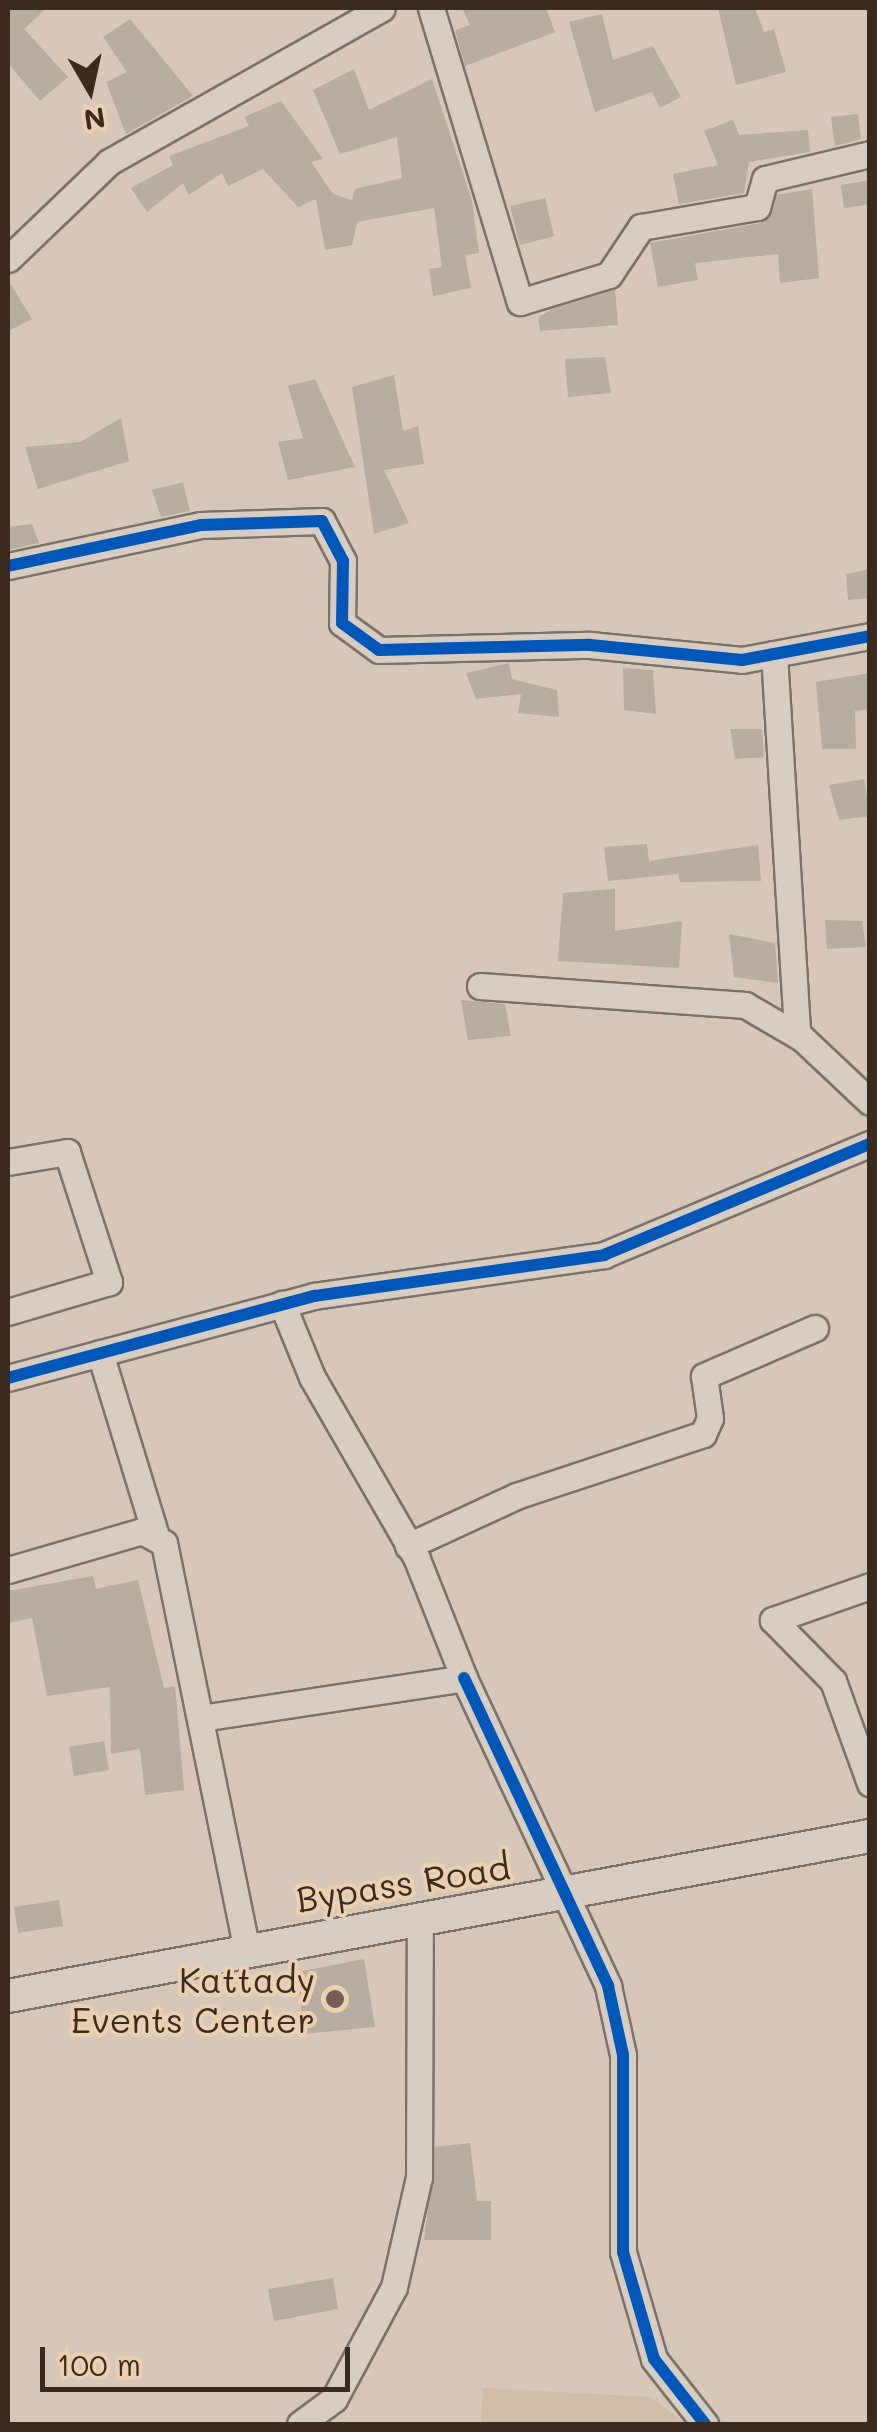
<!DOCTYPE html>
<style>
body{margin:0}
#map{position:relative;width:877px;height:2432px;overflow:hidden;background:#d6c7b8;font-family:Mali,sans-serif}
div>[style]{position:absolute}
.built>*{inset:0;background:#d1bca7}
.building>*{inset:0;background:#b8ada1}
.roads{filter:drop-shadow(2px 0 #7c7268) drop-shadow(-2px 0 #7c7268) drop-shadow(0 2px #7c7268) drop-shadow(0 -2px #7c7268)}
.minor>*{height:25px;margin:-12.5px;padding:0 12.5px;transform-origin:12.5px;border-radius:12.5px;background:#d7cdc2}
.major>*{height:32px;margin:-16px;padding:0 16px;transform-origin:16px;border-radius:16px;background:#d7cdc2}
.cycleway>*{height:12px;margin:-6px;padding:0 6px;transform-origin:6px;border-radius:6px;background:#0057b8}
.dots>*{width:28px;height:28px;translate:-50% -50%;box-sizing:border-box;border:5px solid #eacfb1;border-radius:50%}
span{translate:-50% -50%;white-space:nowrap;text-align:center;line-height:1.15;-webkit-text-stroke:8px #eacfb1;paint-order:stroke}
.street-label{font-size:35px;color:#3b2a1e}
.poi-label{font-size:35px;color:#3b2a1e}
.right{translate:-100% -50%;text-align:right}
.frame{position:absolute;inset:0;border:10px solid #3b2a1e;pointer-events:none}
.north{position:absolute;left:40px;top:40px;width:100px;height:100px;-webkit-text-stroke:8px #eacfb1;paint-order:stroke;rotate:171deg;font-size:28px;font-weight:700;line-height:40px;text-align:center;color:#3b2a1e}
.north::after{content:'';display:block;margin:auto;width:35px;height:45px;background:#3b2a1e;clip-path:polygon(50% 0,100% 100%,50% 72%,0 100%)}
.scale{position:absolute;left:40px;top:2347px;width:310px;height:45px;box-sizing:border-box;border:5px solid #3b2a1e;border-top:0;padding-left:12px;font-size:30px;line-height:35px;white-space:nowrap;color:#3b2a1e;-webkit-text-stroke:8px #eacfb1;paint-order:stroke}
</style>
<div id="map">
<div class="built">
<div style="clip-path:polygon(483px 2388px,650px 2397px,686px 2424px,481px 2424px)"></div>
</div>
<div class="building">
<div style="clip-path:polygon(8px 8px,47px 8px,24px 29px,68px 77px,40px 101px,8px 63px)"></div>
<div style="clip-path:polygon(462px 8px,546px 8px,555px 32px,465px 66px,455px 30px,470px 25px)"></div>
<div style="clip-path:polygon(718px 8px,755px 8px,764px 32px,774px 29px,786px 72px,736px 85px)"></div>
<div style="clip-path:polygon(602px 14px,613px 60px,653px 46px,681px 97px,660px 108px,652px 92px,595px 112px,569px 22px)"></div>
<div style="clip-path:polygon(130px 19px,193px 96px,126px 134px,106px 82px,127px 72px,103px 37px)"></div>
<div style="clip-path:polygon(354px 69px,369px 110px,432px 79px,472px 201px,479px 253px,465px 255px,471px 288px,433px 296px,429px 269px,442px 267px,434px 208px,357px 222px,352px 245px,325px 250px,316px 199px,298px 207px,263px 169px,228px 186px,222px 173px,189px 195px,183px 183px,147px 212px,131px 188px,173px 165px,169px 156px,249px 126px,244px 117px,281px 101px,323px 159px,311px 162px,333px 194px,352px 200px,355px 189px,402px 178px,397px 137px,340px 154px,313px 90px)"></div>
<div style="clip-path:polygon(858px 114px,861px 139px,835px 146px,831px 117px)"></div>
<div style="clip-path:polygon(733px 120px,739px 135px,808px 130px,810px 152px,749px 162px,744px 193px,679px 204px,673px 174px,718px 165px,704px 131px)"></div>
<div style="clip-path:polygon(870px 180px,870px 204px,844px 208px,841px 185px)"></div>
<div style="clip-path:polygon(812px 189px,819px 278px,780px 283px,778px 254px,695px 263px,698px 280px,658px 287px,650px 243px,761px 223px,777px 195px)"></div>
<div style="clip-path:polygon(545px 198px,554px 236px,520px 245px,510px 206px)"></div>
<div style="clip-path:polygon(8px 280px,32px 319px,8px 331px)"></div>
<div style="clip-path:polygon(615px 290px,618px 325px,540px 331px,538px 317px,555px 308px)"></div>
<div style="clip-path:polygon(605px 357px,611px 393px,568px 397px,565px 359px)"></div>
<div style="clip-path:polygon(394px 375px,403px 431px,418px 426px,424px 464px,384px 470px,409px 523px,374px 534px,352px 387px)"></div>
<div style="clip-path:polygon(315px 379px,355px 467px,288px 480px,278px 442px,303px 438px,288px 386px)"></div>
<div style="clip-path:polygon(121px 418px,129px 461px,38px 489px,25px 447px,80px 442px)"></div>
<div style="clip-path:polygon(183px 482px,190px 511px,161px 517px,152px 490px)"></div>
<div style="clip-path:polygon(32px 524px,39px 543px,8px 550px,8px 527px)"></div>
<div style="clip-path:polygon(870px 569px,870px 598px,848px 600px,846px 574px)"></div>
<div style="clip-path:polygon(509px 663px,512px 679px,557px 690px,559px 717px,518px 713px,521px 694px,476px 699px,466px 673px)"></div>
<div style="clip-path:polygon(623px 668px,653px 670px,656px 714px,624px 710px)"></div>
<div style="clip-path:polygon(870px 673px,870px 709px,855px 711px,856px 749px,822px 749px,816px 682px)"></div>
<div style="clip-path:polygon(730px 729px,762px 729px,764px 757px,735px 759px)"></div>
<div style="clip-path:polygon(864px 779px,870px 816px,839px 820px,829px 785px)"></div>
<div style="clip-path:polygon(647px 844px,649px 861px,758px 845px,761px 881px,680px 882px,678px 874px,608px 881px,604px 847px)"></div>
<div style="clip-path:polygon(615px 889px,615px 931px,682px 921px,679px 968px,558px 961px,563px 893px)"></div>
<div style="clip-path:polygon(825px 920px,862px 921px,866px 947px,827px 949px)"></div>
<div style="clip-path:polygon(729px 934px,775px 943px,778px 983px,734px 977px)"></div>
<div style="clip-path:polygon(461px 1000px,505px 1004px,511px 1036px,468px 1040px)"></div>
<div style="clip-path:polygon(93px 1576px,96px 1589px,138px 1580px,164px 1688px,175px 1686px,184px 1790px,145px 1795px,140px 1749px,111px 1754px,110px 1687px,47px 1696px,32px 1618px,8px 1623px,8px 1591px)"></div>
<div style="clip-path:polygon(104px 1741px,109px 1770px,74px 1776px,69px 1747px)"></div>
<div style="clip-path:polygon(59px 1900px,63px 1926px,18px 1933px,14px 1907px)"></div>
<div style="clip-path:polygon(364px 1959px,375px 2027px,304px 2034px,297px 1972px)"></div>
<div style="clip-path:polygon(470px 2143px,477px 2201px,491px 2201px,491px 2240px,424px 2240px,435px 2147px)"></div>
<div style="clip-path:polygon(333px 2278px,338px 2309px,274px 2321px,268px 2289px)"></div>
</div>
<div class="roads">
<div class="minor">
<div style="left:431px;top:8px;width:307px;rotate:73.2deg"></div>
<div style="left:520px;top:302px;width:93px;rotate:-16.9deg"></div>
<div style="left:609px;top:275px;width:58px;rotate:-56.3deg"></div>
<div style="left:641px;top:227px;width:118px;rotate:-9.8deg"></div>
<div style="left:757px;top:207px;width:29px;rotate:-74deg"></div>
<div style="left:765px;top:179px;width:108px;rotate:-13.4deg"></div>
<div style="left:8px;top:259px;width:140px;rotate:-43.8deg"></div>
<div style="left:109px;top:162px;width:313px;rotate:-29.4deg"></div>
<div style="left:8px;top:566px;width:197px;rotate:-12deg"></div>
<div style="left:201px;top:525px;width:121px;rotate:-1.9deg"></div>
<div style="left:322px;top:521px;width:45px;rotate:62.3deg"></div>
<div style="left:343px;top:561px;width:62px;rotate:90.9deg"></div>
<div style="left:342px;top:623px;width:46px;rotate:36.1deg"></div>
<div style="left:379px;top:650px;width:211px;rotate:-1.4deg"></div>
<div style="left:590px;top:645px;width:153px;rotate:5.6deg"></div>
<div style="left:742px;top:660px;width:130px;rotate:-10.6deg"></div>
<div style="left:774px;top:654px;width:382px;rotate:86.5deg"></div>
<div style="left:480px;top:986px;width:266px;rotate:4.1deg"></div>
<div style="left:745px;top:1005px;width:66px;rotate:30.1deg"></div>
<div style="left:802px;top:1038px;width:93px;rotate:43.3deg"></div>
<div style="left:8px;top:1162px;width:60px;rotate:-9.6deg"></div>
<div style="left:67px;top:1152px;width:137px;rotate:72.1deg"></div>
<div style="left:109px;top:1282px;width:105px;rotate:163.5deg"></div>
<div style="left:100px;top:1353px;width:188px;rotate:73deg"></div>
<div style="left:8px;top:1378px;width:317px;rotate:-15deg"></div>
<div style="left:314px;top:1296px;width:293px;rotate:-8deg"></div>
<div style="left:604px;top:1255px;width:288px;rotate:-22.7deg"></div>
<div style="left:408px;top:1546px;width:119px;rotate:-24.8deg"></div>
<div style="left:516px;top:1496px;width:197px;rotate:-18.3deg"></div>
<div style="left:703px;top:1434px;width:17px;rotate:-66deg"></div>
<div style="left:710px;top:1418px;width:42px;rotate:-98.1deg"></div>
<div style="left:704px;top:1376px;width:121px;rotate:-23.4deg"></div>
<div style="left:8px;top:1570px;width:140px;rotate:-16.2deg"></div>
<div style="left:142px;top:1531px;width:25px;rotate:29deg"></div>
<div style="left:164px;top:1543px;width:411px;rotate:78.5deg"></div>
<div style="left:870px;top:1586px;width:103px;rotate:160.7deg"></div>
<div style="left:773px;top:1620px;width:86px;rotate:45.5deg"></div>
<div style="left:833px;top:1681px;width:109px;rotate:70.1deg"></div>
<div style="left:464px;top:1678px;width:340px;rotate:64.9deg"></div>
<div style="left:608px;top:1986px;width:71px;rotate:77.7deg"></div>
<div style="left:623px;top:2055px;width:197px;rotate:90deg"></div>
<div style="left:623px;top:2252px;width:111px;rotate:73.8deg"></div>
<div style="left:654px;top:2359px;width:83px;rotate:51.9deg"></div>
<div style="left:201px;top:1718px;width:266px;rotate:-8.6deg"></div>
<div style="left:464px;top:1678px;width:128px;rotate:-111.6deg"></div>
<div style="left:417px;top:1559px;width:210px;rotate:-120deg"></div>
<div style="left:312px;top:1377px;width:79px;rotate:-112.3deg"></div>
<div style="left:300px;top:2424px;width:42px;rotate:-36.3deg"></div>
<div style="left:334px;top:2399px;width:127px;rotate:-61.8deg"></div>
<div style="left:394px;top:2287px;width:113px;rotate:-77.2deg"></div>
<div style="left:419px;top:2177px;width:258px;rotate:-89.8deg"></div>
</div>
<div class="major">
<div style="left:8px;top:1996px;width:877px;rotate:-10.52deg"></div>
</div>
</div>
<div class="cycleway">
<div style="left:8px;top:566px;width:197px;rotate:-12deg"></div>
<div style="left:201px;top:525px;width:121px;rotate:-1.9deg"></div>
<div style="left:322px;top:521px;width:45px;rotate:62.3deg"></div>
<div style="left:343px;top:561px;width:62px;rotate:90.9deg"></div>
<div style="left:342px;top:623px;width:46px;rotate:36.1deg"></div>
<div style="left:379px;top:650px;width:211px;rotate:-1.4deg"></div>
<div style="left:590px;top:645px;width:153px;rotate:5.6deg"></div>
<div style="left:742px;top:660px;width:130px;rotate:-10.6deg"></div>
<div style="left:8px;top:1378px;width:317px;rotate:-15deg"></div>
<div style="left:314px;top:1296px;width:293px;rotate:-8deg"></div>
<div style="left:604px;top:1255px;width:288px;rotate:-22.7deg"></div>
<div style="left:464px;top:1678px;width:340px;rotate:64.9deg"></div>
<div style="left:608px;top:1986px;width:71px;rotate:77.7deg"></div>
<div style="left:623px;top:2055px;width:197px;rotate:90deg"></div>
<div style="left:623px;top:2252px;width:111px;rotate:73.8deg"></div>
<div style="left:654px;top:2359px;width:83px;rotate:51.9deg"></div>
</div>
<div class="dots">
<div style="left:335px;top:1999px;background:#716154"></div>
</div>
<div class="street-label">
<span style="left:403px;top:1882px;rotate:-9deg">Bypass Road</span>
</div>
<div class="poi-label">
<span class="right" style="left:315px;top:1999px">Kattady<br>Events Center</span>
</div>
<div class="frame"></div>
<div class="north">N</div>
<div class="scale">100 m</div>
</div>
